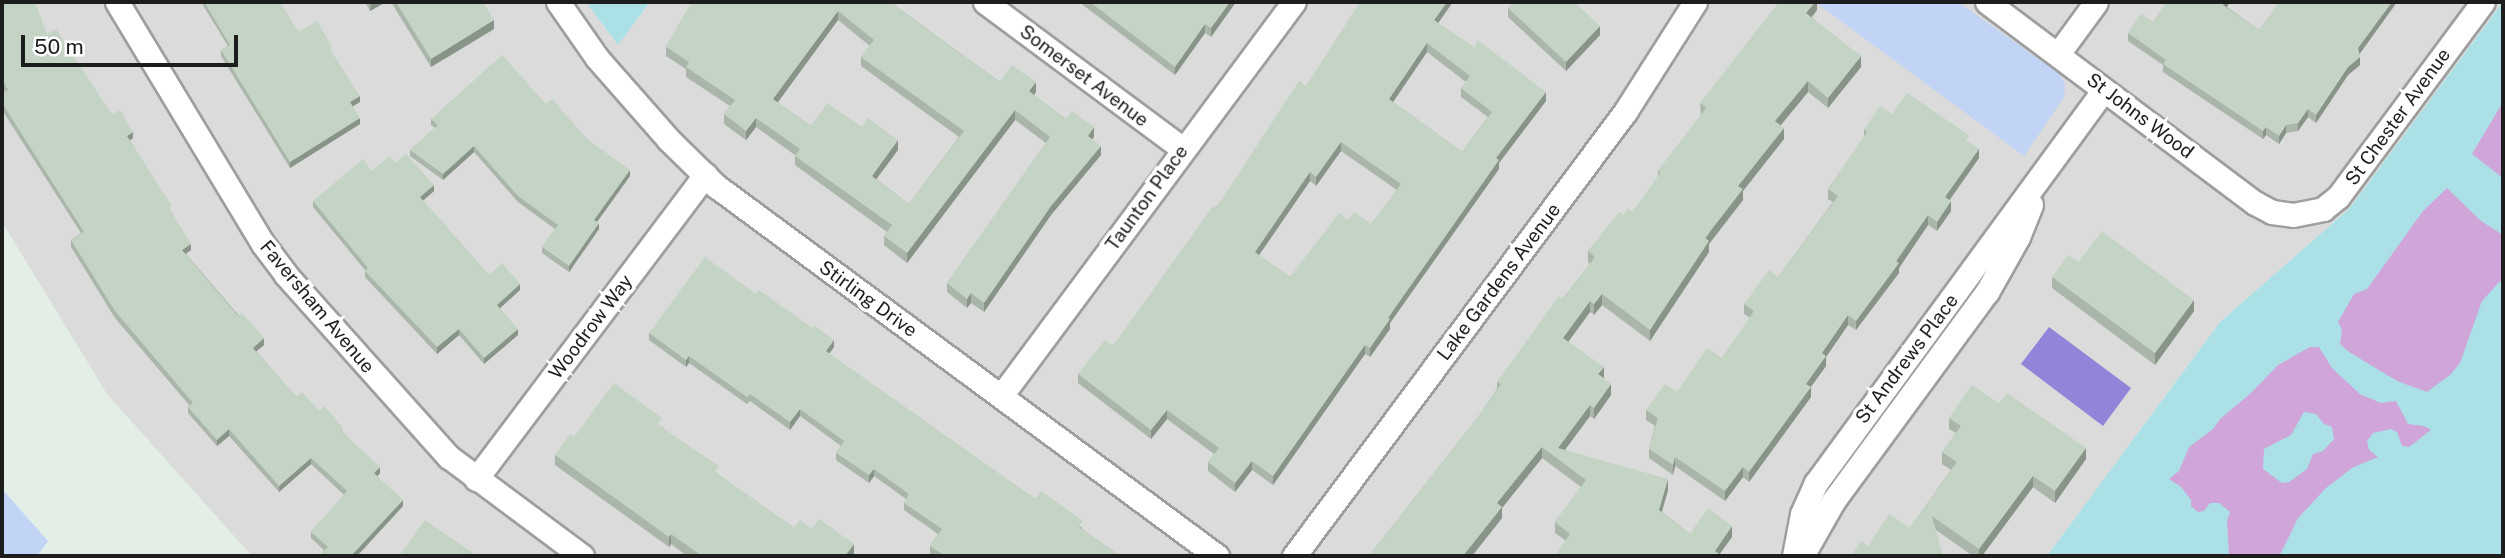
<!DOCTYPE html>
<style>
body{margin:0}
#map{position:relative;width:2505px;height:558px;overflow:hidden;background:#e3eee6;font-family:"Public Sans",sans-serif}
div>[style]{position:absolute}
.residential>*{inset:0;background:#dadbda}
.grass>*{inset:0;background:#abe1e6}
.park>*{inset:0;background:#c2d4f6}
.pitch>*{inset:0;background:#9484d9}
.water>*{inset:0;background:#cfa5da}
.roads{filter:drop-shadow(2px 0 #9e9e9e) drop-shadow(-2px 0 #9e9e9e) drop-shadow(0 2px #9e9e9e) drop-shadow(0 -2px #9e9e9e)}
.street>*{height:23px;margin:-11.5px;padding:0 11.5px;transform-origin:11.5px;border-radius:11.5px;background:#fff}
.wall>*{inset:0;background:#a9b6a9}
.shaded-wall>*{inset:0;background:#899489}
.building>*{inset:0;background:#c4d4c4}
span{translate:-50% -50%;white-space:nowrap;text-align:center;line-height:1.15;-webkit-text-stroke:7px #fff;paint-order:stroke}
.street-label{font-size:19px;color:#1d1d1d}
.frame{position:absolute;inset:0;border:4px solid #1d1d1d;pointer-events:none}
.scale{position:absolute;left:21px;top:35px;width:217px;height:32px;box-sizing:border-box;border:4px solid #1d1d1d;border-top:0;padding-left:9px;font-size:21px;line-height:24px;white-space:nowrap;color:#1d1d1d;-webkit-text-stroke:5px #fff;paint-order:stroke}
</style>
<div id="map">
<div class="residential">
<div style="clip-path:polygon(2px 2px,2503px 2px,2349px 209px,2220px 322px,2047px 556px,252px 556px,107px 394px,2px 222px)"></div>
</div>
<div class="grass">
<div style="clip-path:polygon(586px 2px,650px 2px,618px 45px)"></div>
<div style="clip-path:polygon(2503px 2px,2503px 556px,2047px 556px,2220px 322px,2349px 209px)"></div>
</div>
<div class="park">
<div style="clip-path:polygon(1815px 2px,1958px 2px,2060px 74px,2065px 85px,2064px 97px,2024px 156px)"></div>
<div style="clip-path:polygon(2px 489px,48px 541px,37px 556px,2px 556px)"></div>
</div>
<div class="pitch">
<div style="clip-path:polygon(2049px 327px,2131px 388px,2103px 426px,2021px 364px)"></div>
</div>
<div class="water">
<div style="clip-path:polygon(2503px 102px,2503px 178px,2472px 154px)"></div>
<div style="clip-path:polygon(2447px 188px,2481px 221px,2503px 235px,2503px 278px,2482px 301px,2460px 363px,2451px 374px,2427px 392px,2397px 381px,2349px 352px,2340px 344px,2342px 330px,2338px 322px,2354px 294px,2367px 289px,2423px 211px)"></div>
<div style="clip-path:polygon(evenodd,2310px 347px,2319px 347px,2332px 368px,2360px 394px,2381px 403px,2396px 401px,2408px 424px,2424px 426px,2431px 430px,2409px 447px,2402px 446px,2397px 432px,2391px 429px,2373px 433px,2367px 441px,2369px 450px,2378px 457px,2352px 468px,2326px 488px,2298px 518px,2281px 553px,2271px 556px,2229px 556px,2227px 521px,2230px 512px,2219px 503px,2210px 503px,2204px 511px,2198px 512px,2191px 506px,2191px 500px,2181px 487px,2169px 479px,2179px 471px,2189px 447px,2213px 429px,2220px 419px,2251px 393px,2278px 365px,2310px 347px,2304px 412px,2316px 414px,2324px 424px,2332px 427px,2334px 439px,2323px 451px,2313px 454px,2307px 469px,2289px 482px,2282px 483px,2263px 469px,2264px 449px,2291px 435px,2304px 412px)"></div>
</div>
<div class="roads">
<div class="street">
<div style="left:117px;top:2px;width:283px;rotate:58.9deg"></div>
<div style="left:263px;top:244px;width:39px;rotate:53deg"></div>
<div style="left:286px;top:275px;width:244px;rotate:48.2deg"></div>
<div style="left:449px;top:457px;width:166px;rotate:36.7deg"></div>
<div style="left:558px;top:2px;width:68px;rotate:55.1deg"></div>
<div style="left:597px;top:58px;width:109px;rotate:48.7deg"></div>
<div style="left:669px;top:140px;width:66px;rotate:44.4deg"></div>
<div style="left:716px;top:186px;width:623px;rotate:36.45deg"></div>
<div style="left:985px;top:2px;width:247px;rotate:36.6deg"></div>
<div style="left:1987px;top:2px;width:335px;rotate:36.9deg"></div>
<div style="left:2255px;top:203px;width:19px;rotate:28deg"></div>
<div style="left:2272px;top:212px;width:21px;rotate:8deg"></div>
<div style="left:2293px;top:215px;width:31px;rotate:-11deg"></div>
<div style="left:2323px;top:209px;width:19px;rotate:-39deg"></div>
<div style="left:2338px;top:197px;width:243px;rotate:-53.4deg"></div>
<div style="left:2058px;top:54px;width:64px;rotate:-53.8deg"></div>
<div style="left:1001px;top:396px;width:491px;rotate:-53.4deg"></div>
<div style="left:476px;top:479px;width:381px;rotate:-53deg"></div>
<div style="left:1294px;top:556px;width:554px;rotate:-53.3deg"></div>
<div style="left:1625px;top:112px;width:130px;rotate:-57.5deg"></div>
<div style="left:1794px;top:556px;width:43px;rotate:-79.2deg"></div>
<div style="left:1802px;top:514px;width:34px;rotate:-66deg"></div>
<div style="left:1816px;top:483px;width:487px;rotate:-53.8deg"></div>
<div style="left:1802px;top:556px;width:64px;rotate:-60.3deg"></div>
<div style="left:1834px;top:500px;width:258px;rotate:-53.7deg"></div>
<div style="left:1987px;top:292px;width:63px;rotate:-60.6deg"></div>
<div style="left:2018px;top:237px;width:35px;rotate:-68deg"></div>
</div>
</div>
<div class="wall">
<div style="clip-path:polygon(2px 2px,47px 34px,112px 115px,133px 138px,130px 140px,172px 213px,191px 250px,186px 254px,264px 345px,256px 351px,296px 397px,319px 411px,344px 433px,380px 473px,377px 476px,403px 506px,357px 556px,320px 556px,324px 550px,311px 538px,311px 532px,344px 495px,311px 464px,279px 492px,229px 436px,217px 446px,188px 413px,188px 407px,190px 406px,115px 318px,71px 247px,71px 240px,81px 233px,2px 110px,2px 94px,5px 92px,2px 86px)"></div>
<div style="clip-path:polygon(201px 2px,280px 2px,298px 32px,332px 53px,360px 102px,353px 106px,360px 124px,290px 168px,221px 56px,221px 50px,228px 46px)"></div>
<div style="clip-path:polygon(365px 2px,386px 2px,370px 11px)"></div>
<div style="clip-path:polygon(391px 2px,483px 2px,494px 29px,431px 67px)"></div>
<div style="clip-path:polygon(evenodd,692px 2px,890px 2px,1000px 82px,1036px 92px,1034px 95px,1066px 119px,1094px 137px,1092px 139px,1101px 155px,1051px 215px,984px 312px,971px 303px,967px 308px,947px 292px,947px 283px,1046px 143px,1015px 120px,907px 263px,884px 245px,884px 236px,887px 232px,795px 165px,795px 155px,756px 127px,746px 140px,724px 124px,724px 114px,730px 106px,686px 77px,686px 69px,666px 56px,666px 47px,692px 2px,838px 20px,870px 46px,861px 57px,861px 66px,959px 137px,909px 204px,876px 179px,898px 150px,862px 127px,811px 126px,777px 102px,838px 20px)"></div>
<div style="clip-path:polygon(1079px 2px,1236px 2px,1211px 37px,1205px 33px,1175px 75px)"></div>
<div style="clip-path:polygon(1512px 2px,1574px 2px,1600px 35px,1566px 71px,1508px 17px,1508px 8px,1513px 3px)"></div>
<div style="clip-path:polygon(1817px 2px,1817px 10px,1812px 17px,1861px 67px,1828px 108px,1808px 92px,1781px 125px,1784px 139px,1743px 191px,1743px 200px,1709px 244px,1709px 252px,1650px 341px,1602px 305px,1594px 315px,1590px 312px,1568px 342px,1604px 378px,1611px 395px,1594px 419px,1590px 416px,1565px 450px,1668px 490px,1662px 512px,1690px 534px,1732px 537px,1720px 554px,1566px 541px,1555px 533px,1555px 522px,1581px 487px,1542px 458px,1502px 508px,1502px 518px,1472px 556px,1369px 556px,1481px 413px,1497px 389px,1497px 382px,1590px 264px,1588px 262px,1588px 251px,1624px 215px,1633px 212px,1658px 177px,1658px 171px,1701px 115px,1700px 103px)"></div>
<div style="clip-path:polygon(2167px 2px,2230px 2px,2227px 7px,2259px 30px,2397px 2px,2359px 55px,2360px 65px,2348px 75px,2316px 123px,2308px 117px,2298px 131px,2286px 133px,2279px 144px,2266px 135px,2263px 139px,2163px 72px,2163px 65px,2128px 41px,2128px 33px,2153px 22px)"></div>
<div style="clip-path:polygon(evenodd,1438px 23px,1546px 101px,1499px 163px,1499px 169px,1390px 323px,1390px 329px,1370px 357px,1365px 354px,1273px 485px,1252px 470px,1235px 492px,1208px 471px,1208px 462px,1214px 454px,1167px 419px,1151px 439px,1078px 383px,1078px 374px,1113px 346px,1306px 86px,1438px 23px,1427px 52px,1466px 82px,1461px 88px,1461px 97px,1488px 117px,1462px 152px,1393px 102px,1427px 52px,1438px 23px,1341px 151px,1397px 190px,1371px 224px,1348px 220px,1290px 277px,1259px 255px,1310px 181px,1316px 186px,1341px 151px)"></div>
<div style="clip-path:polygon(546px 104px,630px 176px,597px 222px,599px 229px,569px 272px,542px 253px,542px 247px,555px 229px,518px 202px,474px 152px,443px 180px,410px 156px,410px 150px,435px 128px,431px 125px,431px 119px)"></div>
<div style="clip-path:polygon(1892px 114px,1969px 142px,1979px 158px,1950px 200px,1951px 211px,1937px 231px,1928px 225px,1899px 268px,1899px 273px,1856px 330px,1848px 325px,1826px 357px,1826px 366px,1811px 387px,1811px 397px,1749px 482px,1743px 477px,1725px 501px,1675px 466px,1673px 475px,1649px 458px,1649px 449px,1655px 426px,1646px 420px,1646px 410px,1677px 392px,1722px 358px,1750px 318px,1744px 314px,1744px 304px,1778px 277px,1833px 202px,1828px 199px,1828px 189px,1864px 137px,1864px 129px)"></div>
<div style="clip-path:polygon(396px 163px,434px 191px,423px 201px,489px 275px,520px 290px,500px 308px,518px 335px,484px 364px,459px 335px,437px 354px,365px 277px,365px 270px,313px 207px,313px 201px,372px 171px)"></div>
<div style="clip-path:polygon(2079px 262px,2194px 311px,2155px 365px,2052px 288px,2052px 277px)"></div>
<div style="clip-path:polygon(756px 294px,834px 347px,829px 354px,1035px 499px,1083px 528px,1082px 529px,1120px 556px,934px 556px,930px 553px,930px 546px,938px 534px,904px 510px,904px 503px,906px 499px,874px 476px,869px 483px,836px 460px,836px 453px,841px 446px,800px 416px,790px 430px,750px 401px,747px 404px,689px 363px,686px 367px,649px 340px,649px 333px)"></div>
<div style="clip-path:polygon(1999px 403px,2086px 459px,2055px 503px,2033px 487px,1982px 556px,1973px 556px,1936px 530px,1868px 546px,1910px 528px,1951px 470px,1942px 464px,1942px 452px,1956px 433px,1949px 429px,1949px 418px)"></div>
<div style="clip-path:polygon(662px 427px,719px 475px,794px 528px,812px 529px,854px 554px,852px 556px,687px 556px,671px 544px,669px 547px,555px 465px,555px 455px,574px 437px)"></div>
</div>
<div class="shaded-wall">
<div style="clip-path:polygon(371px 2px,386px 2px,370px 11px)"></div>
<div style="clip-path:polygon(1230px 2px,1236px 2px,1211px 37px,1211px 28px)"></div>
<div style="clip-path:polygon(1447px 2px,1453px 2px,1434px 29px,1434px 20px)"></div>
<div style="clip-path:polygon(1815px 2px,1817px 2px,1817px 10px,1806px 24px,1806px 13px)"></div>
<div style="clip-path:polygon(2225px 2px,2230px 2px,2223px 13px,2223px 5px)"></div>
<div style="clip-path:polygon(2392px 2px,2397px 2px,2358px 56px,2358px 48px)"></div>
<div style="clip-path:polygon(838px 11px,838px 20px,773px 109px,773px 99px)"></div>
<div style="clip-path:polygon(494px 20px,494px 29px,431px 67px,431px 59px)"></div>
<div style="clip-path:polygon(1205px 24px,1205px 33px,1175px 75px,1175px 67px)"></div>
<div style="clip-path:polygon(1600px 26px,1600px 35px,1566px 71px,1566px 62px)"></div>
<div style="clip-path:polygon(1427px 43px,1427px 52px,1389px 108px,1389px 99px)"></div>
<div style="clip-path:polygon(1861px 56px,1861px 67px,1828px 108px,1828px 98px)"></div>
<div style="clip-path:polygon(2360px 57px,2360px 65px,2348px 75px,2316px 123px,2316px 115px,2348px 67px)"></div>
<div style="clip-path:polygon(1808px 81px,1808px 92px,1775px 132px,1775px 121px)"></div>
<div style="clip-path:polygon(1036px 82px,1036px 92px,1029px 101px,1029px 91px)"></div>
<div style="clip-path:polygon(1546px 92px,1546px 101px,1499px 163px,1499px 169px,1390px 323px,1390px 329px,1370px 357px,1370px 348px,1388px 318px,1496px 158px)"></div>
<div style="clip-path:polygon(360px 96px,360px 102px,350px 108px,350px 102px)"></div>
<div style="clip-path:polygon(2308px 109px,2308px 117px,2298px 131px,2298px 123px)"></div>
<div style="clip-path:polygon(1015px 110px,1015px 120px,907px 263px,907px 253px)"></div>
<div style="clip-path:polygon(360px 118px,360px 124px,290px 168px,290px 162px)"></div>
<div style="clip-path:polygon(756px 118px,756px 127px,746px 140px,746px 131px)"></div>
<div style="clip-path:polygon(2286px 125px,2286px 133px,2279px 144px,2279px 136px)"></div>
<div style="clip-path:polygon(1094px 127px,1094px 137px,1088px 145px,1088px 136px)"></div>
<div style="clip-path:polygon(2266px 127px,2266px 135px,2263px 139px,2263px 131px)"></div>
<div style="clip-path:polygon(1784px 128px,1784px 139px,1743px 191px,1743px 200px,1709px 244px,1709px 252px,1650px 341px,1650px 330px,1738px 186px)"></div>
<div style="clip-path:polygon(133px 132px,133px 138px,127px 142px,127px 136px)"></div>
<div style="clip-path:polygon(898px 140px,898px 150px,872px 185px,872px 176px)"></div>
<div style="clip-path:polygon(1341px 142px,1341px 151px,1316px 186px,1316px 177px)"></div>
<div style="clip-path:polygon(474px 146px,474px 152px,443px 180px,443px 174px)"></div>
<div style="clip-path:polygon(1101px 146px,1101px 155px,1051px 215px,984px 312px,984px 303px,1051px 206px)"></div>
<div style="clip-path:polygon(1979px 149px,1979px 158px,1945px 206px,1945px 197px)"></div>
<div style="clip-path:polygon(630px 170px,630px 176px,594px 226px,594px 220px)"></div>
<div style="clip-path:polygon(1310px 172px,1310px 181px,1255px 261px,1255px 252px)"></div>
<div style="clip-path:polygon(434px 185px,434px 191px,420px 203px,420px 197px)"></div>
<div style="clip-path:polygon(1951px 201px,1951px 211px,1937px 231px,1937px 222px)"></div>
<div style="clip-path:polygon(1928px 215px,1928px 225px,1899px 268px,1899px 273px,1856px 330px,1856px 321px)"></div>
<div style="clip-path:polygon(599px 223px,599px 229px,569px 272px,569px 266px)"></div>
<div style="clip-path:polygon(191px 244px,191px 250px,182px 256px,182px 250px)"></div>
<div style="clip-path:polygon(520px 284px,520px 290px,497px 311px,497px 305px)"></div>
<div style="clip-path:polygon(971px 293px,971px 303px,967px 308px,967px 299px)"></div>
<div style="clip-path:polygon(1602px 294px,1602px 305px,1594px 315px,1594px 304px)"></div>
<div style="clip-path:polygon(2194px 300px,2194px 311px,2155px 365px,2155px 353px)"></div>
<div style="clip-path:polygon(1590px 301px,1590px 312px,1563px 349px,1563px 338px)"></div>
<div style="clip-path:polygon(1848px 315px,1848px 325px,1826px 357px,1826px 366px,1807px 392px,1811px 387px,1811px 397px,1749px 482px,1749px 472px,1806px 384px,1822px 353px)"></div>
<div style="clip-path:polygon(459px 329px,459px 335px,437px 354px,437px 347px)"></div>
<div style="clip-path:polygon(518px 329px,518px 335px,484px 364px,484px 358px)"></div>
<div style="clip-path:polygon(264px 338px,264px 345px,253px 354px,253px 348px)"></div>
<div style="clip-path:polygon(834px 340px,834px 347px,826px 358px,826px 351px)"></div>
<div style="clip-path:polygon(1365px 345px,1365px 354px,1273px 485px,1273px 476px)"></div>
<div style="clip-path:polygon(689px 356px,689px 363px,686px 367px,686px 360px)"></div>
<div style="clip-path:polygon(1604px 367px,1604px 378px,1598px 374px)"></div>
<div style="clip-path:polygon(1611px 384px,1611px 395px,1594px 419px,1594px 408px)"></div>
<div style="clip-path:polygon(1590px 405px,1590px 416px,1558px 459px,1558px 448px)"></div>
<div style="clip-path:polygon(800px 409px,800px 416px,790px 430px,790px 422px)"></div>
<div style="clip-path:polygon(1167px 410px,1167px 419px,1151px 439px,1151px 430px)"></div>
<div style="clip-path:polygon(229px 429px,229px 436px,217px 446px,217px 440px)"></div>
<div style="clip-path:polygon(1542px 447px,1542px 458px,1502px 508px,1502px 518px,1472px 556px,1463px 556px,1497px 503px)"></div>
<div style="clip-path:polygon(2086px 448px,2086px 459px,2055px 503px,2055px 491px)"></div>
<div style="clip-path:polygon(1675px 457px,1675px 466px,1673px 475px,1673px 465px)"></div>
<div style="clip-path:polygon(311px 458px,311px 464px,279px 492px,279px 486px)"></div>
<div style="clip-path:polygon(1252px 461px,1252px 470px,1235px 492px,1235px 483px)"></div>
<div style="clip-path:polygon(380px 467px,380px 473px,374px 480px,374px 473px)"></div>
<div style="clip-path:polygon(1743px 467px,1743px 477px,1725px 501px,1725px 491px)"></div>
<div style="clip-path:polygon(874px 469px,874px 476px,869px 483px,869px 475px)"></div>
<div style="clip-path:polygon(2033px 476px,2033px 487px,1982px 556px,1979px 556px,1979px 549px)"></div>
<div style="clip-path:polygon(1668px 479px,1668px 490px,1659px 521px,1659px 510px)"></div>
<div style="clip-path:polygon(403px 500px,403px 506px,357px 556px,351px 556px)"></div>
<div style="clip-path:polygon(1732px 526px,1732px 537px,1718px 556px,1715px 551px)"></div>
<div style="clip-path:polygon(671px 534px,671px 544px,669px 547px,669px 537px)"></div>
<div style="clip-path:polygon(854px 544px,854px 554px,852px 556px,845px 556px)"></div>
</div>
<div class="building">
<div style="clip-path:polygon(2px 2px,35px 2px,47px 34px,56px 29px,112px 115px,120px 110px,133px 132px,127px 136px,172px 206px,169px 208px,191px 244px,182px 250px,238px 316px,242px 313px,264px 338px,253px 348px,296px 397px,302px 392px,319px 411px,324px 406px,344px 429px,341px 431px,380px 467px,374px 473px,403px 500px,351px 556px,322px 556px,320px 555px,328px 547px,311px 532px,347px 491px,311px 458px,279px 486px,229px 429px,217px 440px,188px 407px,193px 403px,115px 311px,71px 240px,84px 232px,2px 103px,2px 94px,8px 90px,2px 79px)"></div>
<div style="clip-path:polygon(204px 2px,280px 2px,298px 32px,317px 21px,332px 47px,330px 49px,360px 96px,350px 102px,360px 118px,290px 162px,221px 50px,230px 45px)"></div>
<div style="clip-path:polygon(396px 2px,483px 2px,494px 20px,431px 59px)"></div>
<div style="clip-path:polygon(evenodd,692px 2px,890px 2px,1000px 82px,1012px 65px,1036px 82px,1029px 91px,1066px 119px,1072px 111px,1094px 127px,1088px 136px,1101px 146px,1051px 206px,984px 303px,971px 293px,967px 299px,947px 283px,1050px 137px,1015px 110px,907px 253px,884px 236px,892px 225px,795px 156px,800px 149px,756px 118px,746px 131px,724px 114px,735px 100px,686px 67px,689px 62px,666px 47px,692px 2px,838px 11px,874px 40px,861px 57px,964px 131px,909px 204px,872px 176px,898px 140px,868px 118px,862px 127px,827px 103px,811px 126px,773px 99px,838px 11px)"></div>
<div style="clip-path:polygon(1090px 2px,1230px 2px,1211px 28px,1205px 24px,1175px 67px)"></div>
<div style="clip-path:polygon(evenodd,1360px 2px,1447px 2px,1434px 20px,1474px 47px,1478px 40px,1546px 92px,1496px 158px,1499px 160px,1388px 318px,1390px 319px,1370px 348px,1365px 345px,1273px 476px,1252px 461px,1235px 483px,1208px 462px,1219px 448px,1167px 410px,1151px 430px,1078px 374px,1105px 340px,1113px 346px,1213px 206px,1216px 208px,1299px 81px,1306px 86px,1360px 2px,1427px 43px,1470px 76px,1461px 88px,1492px 112px,1462px 152px,1389px 99px,1427px 43px,1360px 2px,1341px 142px,1401px 184px,1371px 224px,1354px 212px,1348px 220px,1339px 213px,1290px 277px,1255px 252px,1310px 172px,1316px 177px,1341px 142px)"></div>
<div style="clip-path:polygon(1515px 2px,1574px 2px,1600px 26px,1566px 62px,1508px 8px)"></div>
<div style="clip-path:polygon(1779px 2px,1815px 2px,1806px 13px,1861px 56px,1828px 98px,1808px 81px,1775px 121px,1784px 128px,1738px 186px,1743px 189px,1705px 238px,1709px 241px,1650px 330px,1602px 294px,1594px 304px,1590px 301px,1563px 338px,1604px 367px,1598px 374px,1611px 384px,1594px 408px,1590px 405px,1558px 448px,1668px 479px,1659px 510px,1690px 534px,1708px 508px,1732px 526px,1715px 551px,1722px 556px,1555px 556px,1570px 534px,1555px 522px,1586px 480px,1542px 447px,1497px 503px,1502px 507px,1463px 556px,1369px 556px,1481px 413px,1501px 384px,1497px 382px,1559px 296px,1563px 299px,1595px 257px,1588px 251px,1619px 212px,1624px 215px,1628px 208px,1633px 212px,1660px 173px,1658px 171px,1706px 108px,1700px 103px)"></div>
<div style="clip-path:polygon(2167px 2px,2225px 2px,2223px 5px,2259px 30px,2279px 2px,2392px 2px,2358px 48px,2360px 57px,2348px 67px,2316px 115px,2308px 109px,2298px 123px,2286px 125px,2279px 136px,2266px 127px,2263px 131px,2163px 64px,2166px 60px,2128px 33px,2141px 13px,2153px 22px)"></div>
<div style="clip-path:polygon(502px 55px,546px 104px,552px 99px,587px 139px,630px 170px,594px 220px,599px 223px,569px 266px,542px 247px,558px 225px,518px 196px,474px 146px,443px 174px,410px 150px,438px 125px,431px 119px)"></div>
<div style="clip-path:polygon(1907px 93px,1969px 135px,1966px 140px,1979px 149px,1945px 197px,1951px 201px,1937px 222px,1928px 215px,1896px 261px,1899px 263px,1856px 321px,1848px 315px,1822px 353px,1826px 356px,1806px 384px,1811px 387px,1749px 472px,1743px 467px,1725px 491px,1675px 457px,1673px 465px,1649px 449px,1658px 418px,1646px 410px,1665px 384px,1677px 392px,1707px 348px,1722px 358px,1754px 311px,1744px 304px,1769px 270px,1778px 277px,1838px 196px,1828px 189px,1867px 132px,1864px 129px,1880px 106px,1892px 114px)"></div>
<div style="clip-path:polygon(406px 154px,434px 185px,420px 197px,489px 275px,502px 263px,520px 284px,497px 305px,518px 329px,484px 358px,459px 329px,437px 347px,365px 271px,368px 268px,313px 201px,363px 159px,372px 171px,390px 156px,396px 163px)"></div>
<div style="clip-path:polygon(2102px 231px,2194px 300px,2155px 353px,2052px 277px,2068px 255px,2079px 262px)"></div>
<div style="clip-path:polygon(705px 257px,756px 294px,759px 290px,812px 328px,814px 325px,834px 340px,826px 351px,1035px 499px,1041px 491px,1083px 521px,1079px 527px,1120px 556px,945px 556px,930px 546px,942px 529px,904px 503px,909px 494px,874px 469px,869px 475px,836px 453px,844px 441px,800px 409px,790px 422px,750px 394px,747px 397px,689px 356px,686px 360px,649px 333px)"></div>
<div style="clip-path:polygon(614px 383px,662px 418px,657px 424px,719px 466px,715px 472px,794px 528px,800px 520px,812px 529px,819px 519px,854px 544px,845px 556px,702px 556px,671px 534px,669px 537px,555px 455px,570px 434px,574px 437px)"></div>
<div style="clip-path:polygon(1972px 385px,1999px 403px,2007px 393px,2086px 448px,2055px 491px,2033px 476px,1979px 549px,1932px 516px,1943px 556px,1851px 556px,1861px 541px,1868px 546px,1889px 514px,1910px 528px,1957px 462px,1942px 452px,1961px 426px,1949px 418px)"></div>
<div style="clip-path:polygon(425px 520px,477px 556px,399px 556px)"></div>
</div>
<div class="street-label">
<span style="left:1084px;top:76px;rotate:37deg">Somerset Avenue</span>
<span style="left:2140px;top:116px;rotate:37deg">St Johns Wood</span>
<span style="left:2398px;top:117px;rotate:-54deg">St Chester Avenue</span>
<span style="left:1147px;top:198px;rotate:-54deg">Taunton Place</span>
<span style="left:1499px;top:282px;rotate:-53deg">Lake Gardens Avenue</span>
<span style="left:868px;top:299px;rotate:36deg">Stirling Drive</span>
<span style="left:317px;top:307px;rotate:50deg">Faversham Avenue</span>
<span style="left:591px;top:327px;rotate:-53deg">Woodrow Way</span>
<span style="left:1907px;top:359px;rotate:-53deg">St Andrews Place</span>
</div>
<div class="frame"></div>
<div class="scale">50 m</div>
</div>
